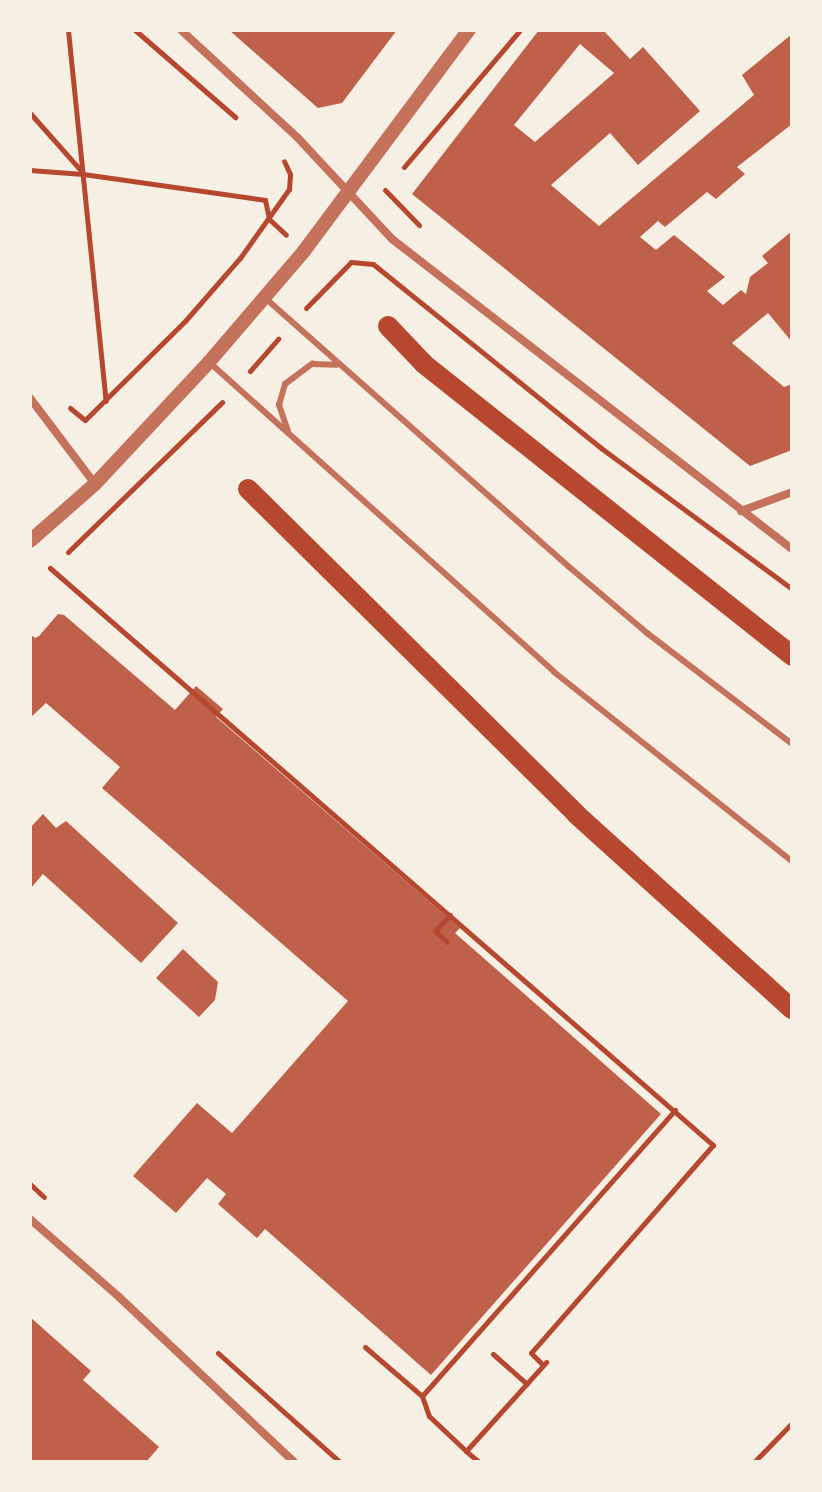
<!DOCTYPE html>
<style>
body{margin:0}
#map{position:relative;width:822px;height:1492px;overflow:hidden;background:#f6efe4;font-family:Mulish,sans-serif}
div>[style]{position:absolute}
.building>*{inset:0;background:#bf614a}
.path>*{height:5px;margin:-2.5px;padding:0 2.5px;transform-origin:2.5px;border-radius:2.5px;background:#b5482f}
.service>*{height:6px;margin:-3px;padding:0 3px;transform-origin:3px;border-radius:3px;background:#c5725c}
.minor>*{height:8px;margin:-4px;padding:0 4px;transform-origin:4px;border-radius:4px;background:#c5725c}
.tertiary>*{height:14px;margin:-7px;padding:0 7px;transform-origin:7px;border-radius:7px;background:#c5725c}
.primary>*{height:20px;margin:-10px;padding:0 10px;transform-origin:10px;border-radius:10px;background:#b5482f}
span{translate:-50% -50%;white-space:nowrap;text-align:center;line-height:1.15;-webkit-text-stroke:8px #f6efe4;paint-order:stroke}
.frame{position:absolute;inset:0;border:32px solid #f6efe4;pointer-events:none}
</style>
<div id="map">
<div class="building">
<div style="clip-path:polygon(229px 30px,397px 30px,342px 103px,318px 108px)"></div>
<div style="clip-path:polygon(evenodd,539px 30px,603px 30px,630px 59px,643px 47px,700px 111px,638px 165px,610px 133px,551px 185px,599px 226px,754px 95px,742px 75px,792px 34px,792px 124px,737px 167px,745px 174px,716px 199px,707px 192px,665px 227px,658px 221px,640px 237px,656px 250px,674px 235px,695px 252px,725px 277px,707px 291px,723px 305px,741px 290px,746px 294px,750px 277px,768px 263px,762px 256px,792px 231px,792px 342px,768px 313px,732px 343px,784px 387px,792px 384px,792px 450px,750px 466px,412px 194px,539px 30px,580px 44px,614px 73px,535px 142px,514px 125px,580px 44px)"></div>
<div style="clip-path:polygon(58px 614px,64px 615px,175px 710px,196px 686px,223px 709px,216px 717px,460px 928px,455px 933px,661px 1114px,431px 1375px,265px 1229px,257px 1238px,218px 1204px,226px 1194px,207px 1178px,176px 1213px,133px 1176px,197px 1103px,232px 1133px,348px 1001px,102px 788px,120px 767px,46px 703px,30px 718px,30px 634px,35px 638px,39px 636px)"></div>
<div style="clip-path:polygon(43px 814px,56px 828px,66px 821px,178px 923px,141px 963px,43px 874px,30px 889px,30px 828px)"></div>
<div style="clip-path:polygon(183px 949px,218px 982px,215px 1000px,199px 1017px,156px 978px)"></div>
<div style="clip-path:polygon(30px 1317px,91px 1371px,83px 1380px,159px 1447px,146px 1462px,30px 1462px)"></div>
</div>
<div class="path">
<div style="left:68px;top:30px;width:373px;rotate:84.2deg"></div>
<div style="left:135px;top:30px;width:133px;rotate:41deg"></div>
<div style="left:30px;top:113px;width:80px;rotate:48.5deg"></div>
<div style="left:404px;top:167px;width:180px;rotate:-49.7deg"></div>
<div style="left:30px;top:170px;width:53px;rotate:4.3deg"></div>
<div style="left:83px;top:174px;width:184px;rotate:8.1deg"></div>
<div style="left:265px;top:200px;width:19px;rotate:78deg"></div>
<div style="left:269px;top:219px;width:23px;rotate:43deg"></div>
<div style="left:385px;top:190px;width:49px;rotate:45.8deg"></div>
<div style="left:306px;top:308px;width:64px;rotate:-45.6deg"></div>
<div style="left:351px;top:262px;width:22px;rotate:5deg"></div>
<div style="left:373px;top:264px;width:293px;rotate:38.9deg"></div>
<div style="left:601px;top:448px;width:237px;rotate:36.4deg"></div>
<div style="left:250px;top:371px;width:43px;rotate:-48.8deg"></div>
<div style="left:70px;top:408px;width:19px;rotate:39deg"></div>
<div style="left:85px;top:420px;width:141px;rotate:-44.7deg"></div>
<div style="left:185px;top:321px;width:84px;rotate:-48.9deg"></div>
<div style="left:240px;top:258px;width:85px;rotate:-54.6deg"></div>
<div style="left:289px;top:189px;width:15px;rotate:-86deg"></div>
<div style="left:290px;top:174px;width:14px;rotate:-115deg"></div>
<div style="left:68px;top:552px;width:215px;rotate:-44.2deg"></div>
<div style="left:50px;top:568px;width:879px;rotate:41.03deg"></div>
<div style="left:713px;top:1145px;width:276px;rotate:131.2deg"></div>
<div style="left:531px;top:1353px;width:17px;rotate:45deg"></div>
<div style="left:447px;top:942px;width:16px;rotate:-137deg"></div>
<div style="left:435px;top:931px;width:22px;rotate:-47deg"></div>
<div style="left:30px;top:1184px;width:19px;rotate:43deg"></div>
<div style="left:365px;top:1347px;width:75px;rotate:40.7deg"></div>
<div style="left:422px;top:1396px;width:21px;rotate:71deg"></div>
<div style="left:429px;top:1416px;width:51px;rotate:43.4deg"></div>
<div style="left:218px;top:1353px;width:164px;rotate:41.8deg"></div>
<div style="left:493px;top:1354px;width:45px;rotate:41.4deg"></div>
<div style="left:422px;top:1396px;width:382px;rotate:-48.5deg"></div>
<div style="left:479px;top:1462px;width:17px;rotate:-140deg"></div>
<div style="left:466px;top:1451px;width:120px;rotate:-48deg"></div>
<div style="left:754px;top:1462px;width:54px;rotate:-45.7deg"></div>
</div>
<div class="service">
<div style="left:264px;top:297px;width:406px;rotate:41.5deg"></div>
<div style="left:568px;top:566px;width:104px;rotate:40.3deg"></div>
<div style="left:647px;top:633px;width:183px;rotate:37.4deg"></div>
<div style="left:209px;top:362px;width:464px;rotate:41.9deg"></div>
<div style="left:554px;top:672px;width:304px;rotate:38.5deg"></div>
<div style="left:288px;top:431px;width:28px;rotate:-109deg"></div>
<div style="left:279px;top:405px;width:22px;rotate:-74deg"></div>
<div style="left:285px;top:384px;width:34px;rotate:-37deg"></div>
<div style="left:312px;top:364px;width:24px;rotate:2deg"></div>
</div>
<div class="minor">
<div style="left:181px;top:30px;width:158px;rotate:42.7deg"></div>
<div style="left:297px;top:137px;width:139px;rotate:47deg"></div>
<div style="left:392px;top:239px;width:506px;rotate:37.78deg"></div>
<div style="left:30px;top:398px;width:108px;rotate:52.9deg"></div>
<div style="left:741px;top:511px;width:54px;rotate:-20.4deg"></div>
<div style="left:30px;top:1219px;width:118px;rotate:41.2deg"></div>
<div style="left:119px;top:1297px;width:241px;rotate:43.3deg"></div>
</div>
<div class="tertiary">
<div style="left:30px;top:541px;width:86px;rotate:-41.2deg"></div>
<div style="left:95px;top:484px;width:167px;rotate:-46.9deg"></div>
<div style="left:209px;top:362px;width:146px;rotate:-49.4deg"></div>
<div style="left:304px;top:251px;width:276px;rotate:-53.3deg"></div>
</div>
<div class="primary">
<div style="left:388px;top:326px;width:52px;rotate:46.5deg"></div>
<div style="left:424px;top:364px;width:470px;rotate:38.4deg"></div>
<div style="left:248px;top:489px;width:462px;rotate:44.7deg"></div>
<div style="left:576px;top:814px;width:291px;rotate:42.1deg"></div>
</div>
<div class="frame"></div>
</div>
